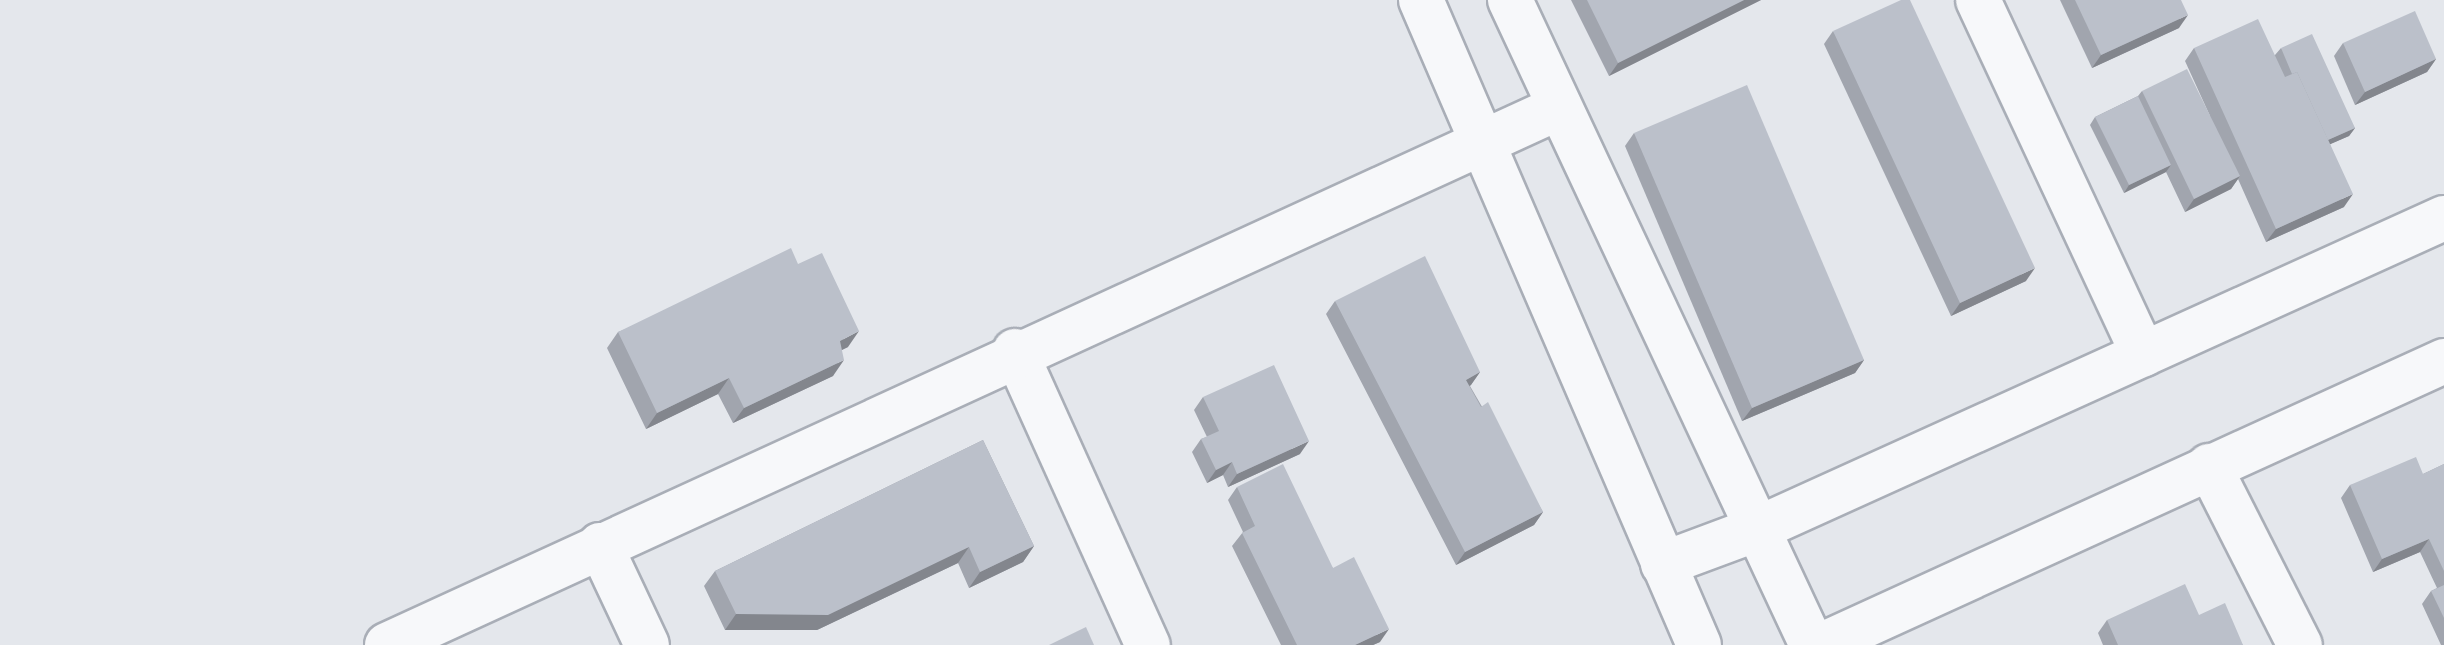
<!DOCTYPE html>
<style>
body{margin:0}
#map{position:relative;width:2444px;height:645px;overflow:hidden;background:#e4e7ec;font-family:"PT Sans Narrow",sans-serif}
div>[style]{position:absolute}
.roads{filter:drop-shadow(2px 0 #a9aeb7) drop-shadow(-2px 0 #a9aeb7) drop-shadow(0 2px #a9aeb7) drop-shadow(0 -2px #a9aeb7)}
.minor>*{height:44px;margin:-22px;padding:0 22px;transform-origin:22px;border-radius:22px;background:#f7f8fa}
.wall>*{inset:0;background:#a1a5ae}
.shaded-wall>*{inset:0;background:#83868d}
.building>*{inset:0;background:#bbc0ca}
span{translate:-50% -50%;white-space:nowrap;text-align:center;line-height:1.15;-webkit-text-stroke:6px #f4f6f9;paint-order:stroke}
</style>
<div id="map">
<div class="roads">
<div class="minor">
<div style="left:1421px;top:0;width:702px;rotate:66.68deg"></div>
<div style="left:1510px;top:0;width:712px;rotate:64.91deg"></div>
<div style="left:1978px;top:0;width:391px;rotate:65deg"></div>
<div style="left:1015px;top:351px;width:323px;rotate:65.7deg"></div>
<div style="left:2209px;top:466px;width:201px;rotate:63.1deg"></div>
<div style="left:600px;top:545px;width:110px;rotate:64.8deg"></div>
<div style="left:1663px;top:564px;width:100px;rotate:-20.4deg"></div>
<div style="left:1757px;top:529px;width:754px;rotate:-24.36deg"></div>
<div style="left:387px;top:645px;width:1290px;rotate:-24.64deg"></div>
<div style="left:1822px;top:645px;width:684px;rotate:-24.54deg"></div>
</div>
</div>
<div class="wall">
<div style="clip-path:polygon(1571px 0,1761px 0,1609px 76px)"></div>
<div style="clip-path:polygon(2060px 0,2181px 0,2179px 28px,2092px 68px)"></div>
<div style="clip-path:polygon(1833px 31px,2026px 281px,1951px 316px,1824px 44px)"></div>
<div style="clip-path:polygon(2343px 43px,2436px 59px,2427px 72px,2355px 105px,2334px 56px)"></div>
<div style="clip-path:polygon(2194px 48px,2275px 55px,2281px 48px,2355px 128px,2349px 136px,2330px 144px,2344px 207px,2266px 242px,2238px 179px,2231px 189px,2185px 212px,2166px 172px,2124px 193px,2090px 125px,2095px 117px,2138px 96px,2142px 91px,2210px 116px,2185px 61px)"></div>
<div style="clip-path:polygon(1634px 133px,1864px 360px,1855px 373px,1742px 421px,1625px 146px)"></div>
<div style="clip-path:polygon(798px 264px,848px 347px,842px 350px,833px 376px,733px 423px,718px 394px,646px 429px,607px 348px,618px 332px)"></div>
<div style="clip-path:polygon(1335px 301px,1480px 372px,1470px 386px,1543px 512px,1534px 525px,1456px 565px,1326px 314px)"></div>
<div style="clip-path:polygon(1203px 397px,1300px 454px,1228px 487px,1223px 475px,1207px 483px,1192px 452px,1201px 439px,1207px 437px,1194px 410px)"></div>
<div style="clip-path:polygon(983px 440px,1034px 546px,1023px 562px,969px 588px,958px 563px,817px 630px,725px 630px,704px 586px,715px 571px)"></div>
<div style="clip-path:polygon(2444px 464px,2444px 645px,2441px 645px,2422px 604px,2431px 591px,2437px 588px,2420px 552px,2373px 572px,2341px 498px,2350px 485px,2423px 474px)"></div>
<div style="clip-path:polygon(1237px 487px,1333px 568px,1380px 642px,1373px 645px,1281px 645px,1232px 546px,1243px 532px,1228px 500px)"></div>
<div style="clip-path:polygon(2199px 615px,2243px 645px,2103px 645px,2098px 633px,2107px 620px)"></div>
</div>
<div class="shaded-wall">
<div style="clip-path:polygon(1744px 0,1761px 0,1609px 76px,1618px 63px)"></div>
<div style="clip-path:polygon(2188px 15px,2179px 28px,2092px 68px,2101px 55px)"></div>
<div style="clip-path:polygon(2436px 59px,2427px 72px,2355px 105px,2365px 92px)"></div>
<div style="clip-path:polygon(2355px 128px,2349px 136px,2317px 150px,2323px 142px)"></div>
<div style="clip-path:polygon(2171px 165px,2166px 172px,2124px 193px,2129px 185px)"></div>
<div style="clip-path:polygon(2240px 176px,2231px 189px,2185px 212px,2194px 199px)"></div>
<div style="clip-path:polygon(2353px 194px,2344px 207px,2266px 242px,2276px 229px)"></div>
<div style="clip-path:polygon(2035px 268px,2026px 281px,1951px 316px,1960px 303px)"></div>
<div style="clip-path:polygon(859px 331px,848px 347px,829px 356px,840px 341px)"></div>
<div style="clip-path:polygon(844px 360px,833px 376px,733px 423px,744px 408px)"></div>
<div style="clip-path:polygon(1864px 360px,1855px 373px,1742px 421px,1752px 408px)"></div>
<div style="clip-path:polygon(1480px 372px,1471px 385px,1457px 393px,1466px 380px)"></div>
<div style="clip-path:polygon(729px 378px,718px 394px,646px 429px,657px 413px)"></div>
<div style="clip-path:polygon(1309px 441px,1300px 454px,1228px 487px,1237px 474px)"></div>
<div style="clip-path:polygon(1232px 462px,1223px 475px,1207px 483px,1216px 470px)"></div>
<div style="clip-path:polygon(1543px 512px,1534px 525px,1456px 565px,1465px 552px)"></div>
<div style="clip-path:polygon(2429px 539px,2420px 552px,2373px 572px,2382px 559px)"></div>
<div style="clip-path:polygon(1034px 546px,1023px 562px,969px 588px,980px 572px)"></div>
<div style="clip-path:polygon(969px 547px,958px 563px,817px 630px,725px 630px,736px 614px)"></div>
<div style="clip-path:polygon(1389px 629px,1380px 642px,1373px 645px,1355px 645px)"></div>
</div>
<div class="building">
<div style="clip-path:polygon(1587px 0,1744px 0,1618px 63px)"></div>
<div style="clip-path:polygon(1901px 0,1910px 0,2035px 268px,1960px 303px,1833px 31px)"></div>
<div style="clip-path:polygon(2075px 0,2181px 0,2188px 15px,2101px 55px)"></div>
<div style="clip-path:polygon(2415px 11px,2436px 59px,2365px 92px,2343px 43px)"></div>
<div style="clip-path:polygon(2258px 19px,2285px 77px,2297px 72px,2353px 194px,2276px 229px,2194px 48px)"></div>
<div style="clip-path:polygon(2312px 34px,2355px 128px,2328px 140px,2297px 72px,2292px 74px,2281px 48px)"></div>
<div style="clip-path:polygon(2187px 69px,2240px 176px,2194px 199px,2142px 91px)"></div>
<div style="clip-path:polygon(1747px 85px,1864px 360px,1752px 408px,1634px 133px)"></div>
<div style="clip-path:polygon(2138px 96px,2171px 165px,2129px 185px,2095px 117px)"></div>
<div style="clip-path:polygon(791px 248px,798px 264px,822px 253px,859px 331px,840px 341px,844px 360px,744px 408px,729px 378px,657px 413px,618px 332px)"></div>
<div style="clip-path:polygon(1425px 256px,1480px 372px,1466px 380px,1481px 407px,1488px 402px,1543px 512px,1465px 552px,1335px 301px)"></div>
<div style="clip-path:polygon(1274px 365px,1309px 441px,1237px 474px,1232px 462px,1216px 470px,1201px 439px,1219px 431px,1203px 397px)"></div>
<div style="clip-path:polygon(983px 440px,1034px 546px,980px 572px,969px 547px,828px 615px,736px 614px,715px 571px)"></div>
<div style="clip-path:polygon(2416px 457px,2423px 474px,2444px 464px,2444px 571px,2429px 539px,2382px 559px,2350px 485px)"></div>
<div style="clip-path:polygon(1283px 464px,1333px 568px,1354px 557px,1389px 629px,1355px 645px,1297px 645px,1242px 533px,1255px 526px,1237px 487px)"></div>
<div style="clip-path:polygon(2185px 584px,2199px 615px,2225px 603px,2243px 645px,2118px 645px,2107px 620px)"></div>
<div style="clip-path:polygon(2444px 585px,2444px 618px,2431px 591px)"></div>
<div style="clip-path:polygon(1086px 627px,1094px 645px,1049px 645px)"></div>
</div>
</div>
